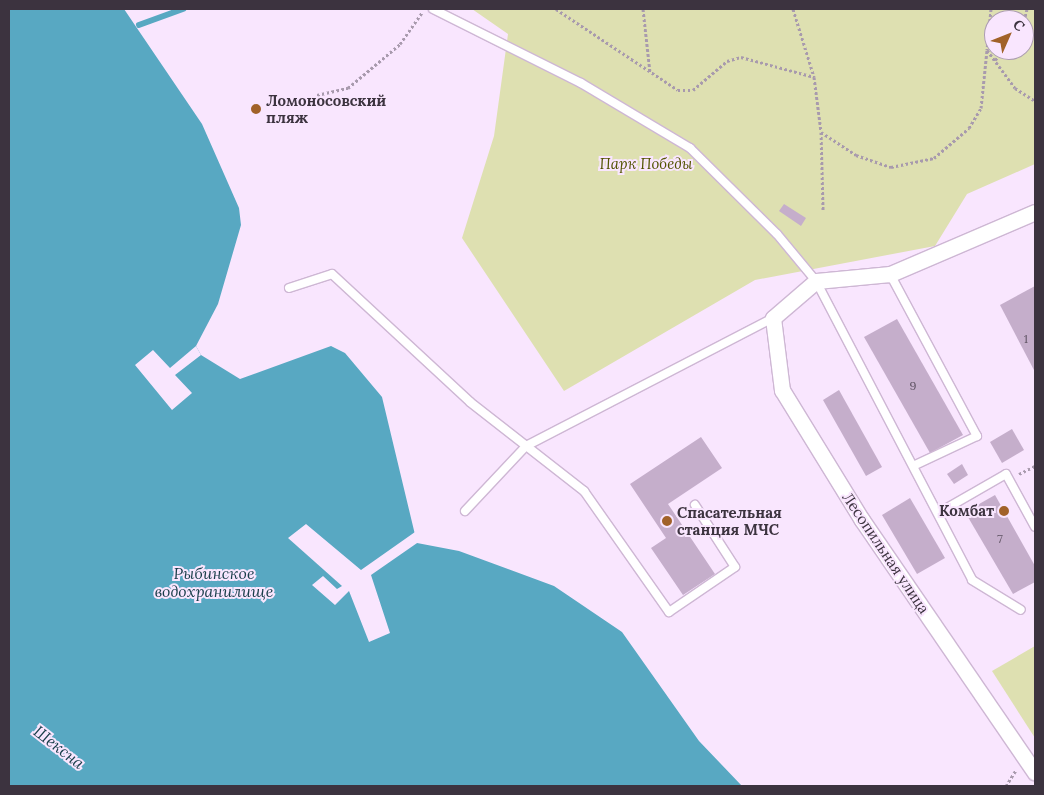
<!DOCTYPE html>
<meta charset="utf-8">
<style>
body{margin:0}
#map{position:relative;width:1044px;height:795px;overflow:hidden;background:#f9e6fe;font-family:Lora,serif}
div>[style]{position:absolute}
.green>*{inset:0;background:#dee0b1}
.water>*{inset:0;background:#58a8c2}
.pier>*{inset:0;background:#f9e6fe}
.stream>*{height:5.5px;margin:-2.75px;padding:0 2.75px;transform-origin:2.75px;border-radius:2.75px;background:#58a8c2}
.building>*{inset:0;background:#c5aecb}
.path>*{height:3px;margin-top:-1.5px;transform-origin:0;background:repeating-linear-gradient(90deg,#a89aad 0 2.5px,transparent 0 5px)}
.roads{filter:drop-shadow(1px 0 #ceb7d4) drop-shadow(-1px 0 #ceb7d4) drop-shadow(0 1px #ceb7d4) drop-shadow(0 -1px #ceb7d4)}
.service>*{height:8px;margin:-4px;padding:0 4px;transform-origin:4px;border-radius:4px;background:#fff}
.minor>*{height:15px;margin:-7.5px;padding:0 7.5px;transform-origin:7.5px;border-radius:7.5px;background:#fff}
.dots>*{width:14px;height:14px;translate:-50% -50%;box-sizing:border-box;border:2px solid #f9e6fe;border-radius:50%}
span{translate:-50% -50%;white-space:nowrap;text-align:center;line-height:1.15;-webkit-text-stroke:4px #f9e6fe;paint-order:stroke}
.number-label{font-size:12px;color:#5e5262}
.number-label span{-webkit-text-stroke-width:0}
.poi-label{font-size:15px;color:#3c333f;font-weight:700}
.left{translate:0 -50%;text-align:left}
.right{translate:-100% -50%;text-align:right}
.park-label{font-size:15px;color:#525300;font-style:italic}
.street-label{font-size:15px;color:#3c333f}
.water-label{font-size:16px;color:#183d49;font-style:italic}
.frame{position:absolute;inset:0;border:10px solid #3c333f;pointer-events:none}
.north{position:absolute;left:984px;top:10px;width:50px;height:50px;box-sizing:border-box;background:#f9e6fe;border:1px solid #ad9eb2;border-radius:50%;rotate:46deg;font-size:14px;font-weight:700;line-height:20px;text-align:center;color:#3c333f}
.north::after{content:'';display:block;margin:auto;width:18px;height:22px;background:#a16229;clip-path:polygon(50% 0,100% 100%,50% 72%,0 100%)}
</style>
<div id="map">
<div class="green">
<div style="clip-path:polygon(evenodd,472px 9px,1035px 9px,1035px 164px,967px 194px,935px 246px,755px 280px,564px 391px,462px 238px,494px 136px,508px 34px,472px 9px,994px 20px,1024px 20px,1024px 50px,994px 50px,994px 20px)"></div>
<div style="clip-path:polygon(1035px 646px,1035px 738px,992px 671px)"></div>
</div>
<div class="water">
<div style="clip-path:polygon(9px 9px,124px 9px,202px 124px,239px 208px,241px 225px,218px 304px,196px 346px,201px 355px,240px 379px,331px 346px,345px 353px,382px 397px,417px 543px,459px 551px,554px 586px,622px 632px,699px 741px,742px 786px,9px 786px)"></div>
</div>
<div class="pier">
<div style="clip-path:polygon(196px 346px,201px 355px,175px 375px,192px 393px,172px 410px,135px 365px,153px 350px,170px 368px)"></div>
<div style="clip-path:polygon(306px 524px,361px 570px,415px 532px,420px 541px,371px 575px,390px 633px,369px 642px,349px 591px,335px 605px,312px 585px,323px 576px,337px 589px,342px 586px,288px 538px)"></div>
</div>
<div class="stream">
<div style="left:139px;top:25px;width:47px;rotate:-20deg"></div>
</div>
<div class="building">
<div style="clip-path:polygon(784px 204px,806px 218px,801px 226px,779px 211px)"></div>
<div style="clip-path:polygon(1035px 286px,1035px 372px,1000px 305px)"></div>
<div style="clip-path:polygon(897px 319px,963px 435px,930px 453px,864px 337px)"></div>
<div style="clip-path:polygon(839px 390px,882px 467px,866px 476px,823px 400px)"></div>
<div style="clip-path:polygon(1012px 429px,1024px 450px,1002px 463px,990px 442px)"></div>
<div style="clip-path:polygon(701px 437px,722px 468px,668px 504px,715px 574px,683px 595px,651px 548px,666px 538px,630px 484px)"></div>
<div style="clip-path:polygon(962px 464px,968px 475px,954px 484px,947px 474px)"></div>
<div style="clip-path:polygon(995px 495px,1035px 566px,1035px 582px,1013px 594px,965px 512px)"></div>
<div style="clip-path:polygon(910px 498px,945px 558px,917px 574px,882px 515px)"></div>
</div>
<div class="path">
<div style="left:556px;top:9px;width:146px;rotate:33.6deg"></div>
<div style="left:678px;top:90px;width:15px"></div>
<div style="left:693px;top:90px;width:45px;rotate:-40.5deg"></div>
<div style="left:727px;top:61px;width:15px;rotate:-16deg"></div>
<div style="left:741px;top:57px;width:76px;rotate:15.3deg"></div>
<div style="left:643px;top:9px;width:63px;rotate:83.7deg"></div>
<div style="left:793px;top:9px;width:71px;rotate:72.8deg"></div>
<div style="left:814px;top:77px;width:55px;rotate:82.7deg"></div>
<div style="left:821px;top:132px;width:78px;rotate:88.5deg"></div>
<div style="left:991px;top:9px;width:41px;rotate:95.6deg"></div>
<div style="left:987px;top:50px;width:47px;rotate:53.6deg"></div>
<div style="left:1015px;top:88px;width:24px;rotate:33deg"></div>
<div style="left:1024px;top:21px;width:12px;rotate:-76deg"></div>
<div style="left:995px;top:60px;width:14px;rotate:-45deg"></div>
<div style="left:317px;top:95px;width:32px;rotate:-13deg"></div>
<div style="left:348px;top:88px;width:68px;rotate:-40.2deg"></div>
<div style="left:400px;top:44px;width:38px;rotate:-55deg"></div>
<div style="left:821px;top:132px;width:42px;rotate:33.3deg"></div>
<div style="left:856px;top:155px;width:37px;rotate:19deg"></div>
<div style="left:891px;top:167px;width:44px;rotate:-11.8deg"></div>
<div style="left:934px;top:158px;width:46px;rotate:-40.6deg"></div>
<div style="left:969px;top:128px;width:23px;rotate:-59deg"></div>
<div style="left:981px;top:108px;width:58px;rotate:-84.1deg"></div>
<div style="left:1019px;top:474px;width:18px;rotate:-27deg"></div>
<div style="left:1006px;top:786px;width:19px;rotate:-58deg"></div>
</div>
<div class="roads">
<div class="service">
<div style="left:433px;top:9px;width:165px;rotate:26.6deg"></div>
<div style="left:581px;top:83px;width:127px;rotate:30.8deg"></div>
<div style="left:690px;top:148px;width:122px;rotate:44.7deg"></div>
<div style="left:777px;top:234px;width:61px;rotate:50.3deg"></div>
<div style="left:816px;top:281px;width:337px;rotate:62.4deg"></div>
<div style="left:972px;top:580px;width:57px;rotate:31.5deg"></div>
<div style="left:890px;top:274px;width:184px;rotate:61.8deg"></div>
<div style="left:977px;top:436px;width:68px;rotate:154.9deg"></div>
<div style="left:289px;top:288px;width:45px;rotate:-18deg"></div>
<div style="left:332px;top:274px;width:188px;rotate:42.8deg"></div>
<div style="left:470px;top:402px;width:145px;rotate:38deg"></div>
<div style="left:584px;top:491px;width:148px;rotate:54.9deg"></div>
<div style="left:669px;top:612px;width:80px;rotate:-34.3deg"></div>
<div style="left:735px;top:567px;width:74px;rotate:-122.8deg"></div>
<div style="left:465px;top:511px;width:89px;rotate:-46.8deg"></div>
<div style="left:526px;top:446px;width:278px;rotate:-27.4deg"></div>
<div style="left:940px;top:512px;width:76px;rotate:-29.9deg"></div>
<div style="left:1006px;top:474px;width:60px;rotate:61.3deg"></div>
</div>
<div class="minor">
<div style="left:1035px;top:212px;width:158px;rotate:156.8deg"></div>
<div style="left:890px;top:274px;width:74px;rotate:174.6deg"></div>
<div style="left:816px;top:281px;width:57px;rotate:139.3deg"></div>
<div style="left:773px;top:318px;width:73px;rotate:82.9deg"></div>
<div style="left:782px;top:390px;width:153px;rotate:58.4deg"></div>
<div style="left:862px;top:520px;width:306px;rotate:55.6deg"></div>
</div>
</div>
<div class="dots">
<div style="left:256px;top:109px;background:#a16229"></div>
<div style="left:1004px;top:511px;background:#a16229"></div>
<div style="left:667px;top:521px;background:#a16229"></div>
</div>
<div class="number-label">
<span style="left:1026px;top:339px">1</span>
<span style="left:913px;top:386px">9</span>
<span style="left:1000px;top:539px">7</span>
</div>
<div class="poi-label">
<span class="left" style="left:266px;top:109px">Ломоносовский<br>пляж</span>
<span class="right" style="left:994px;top:511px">Комбат</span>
<span class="left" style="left:677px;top:521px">Спасательная<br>станция МЧС</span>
</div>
<div class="park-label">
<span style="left:646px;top:164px">Парк Победы</span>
</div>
<div class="street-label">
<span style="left:886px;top:553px;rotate:56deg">Лесопильная улица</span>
</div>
<div class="water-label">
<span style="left:214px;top:582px">Рыбинское<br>водохранилище</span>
<span style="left:59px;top:747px;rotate:38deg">Шексна</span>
</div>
<div class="frame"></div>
<div class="north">С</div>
</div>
